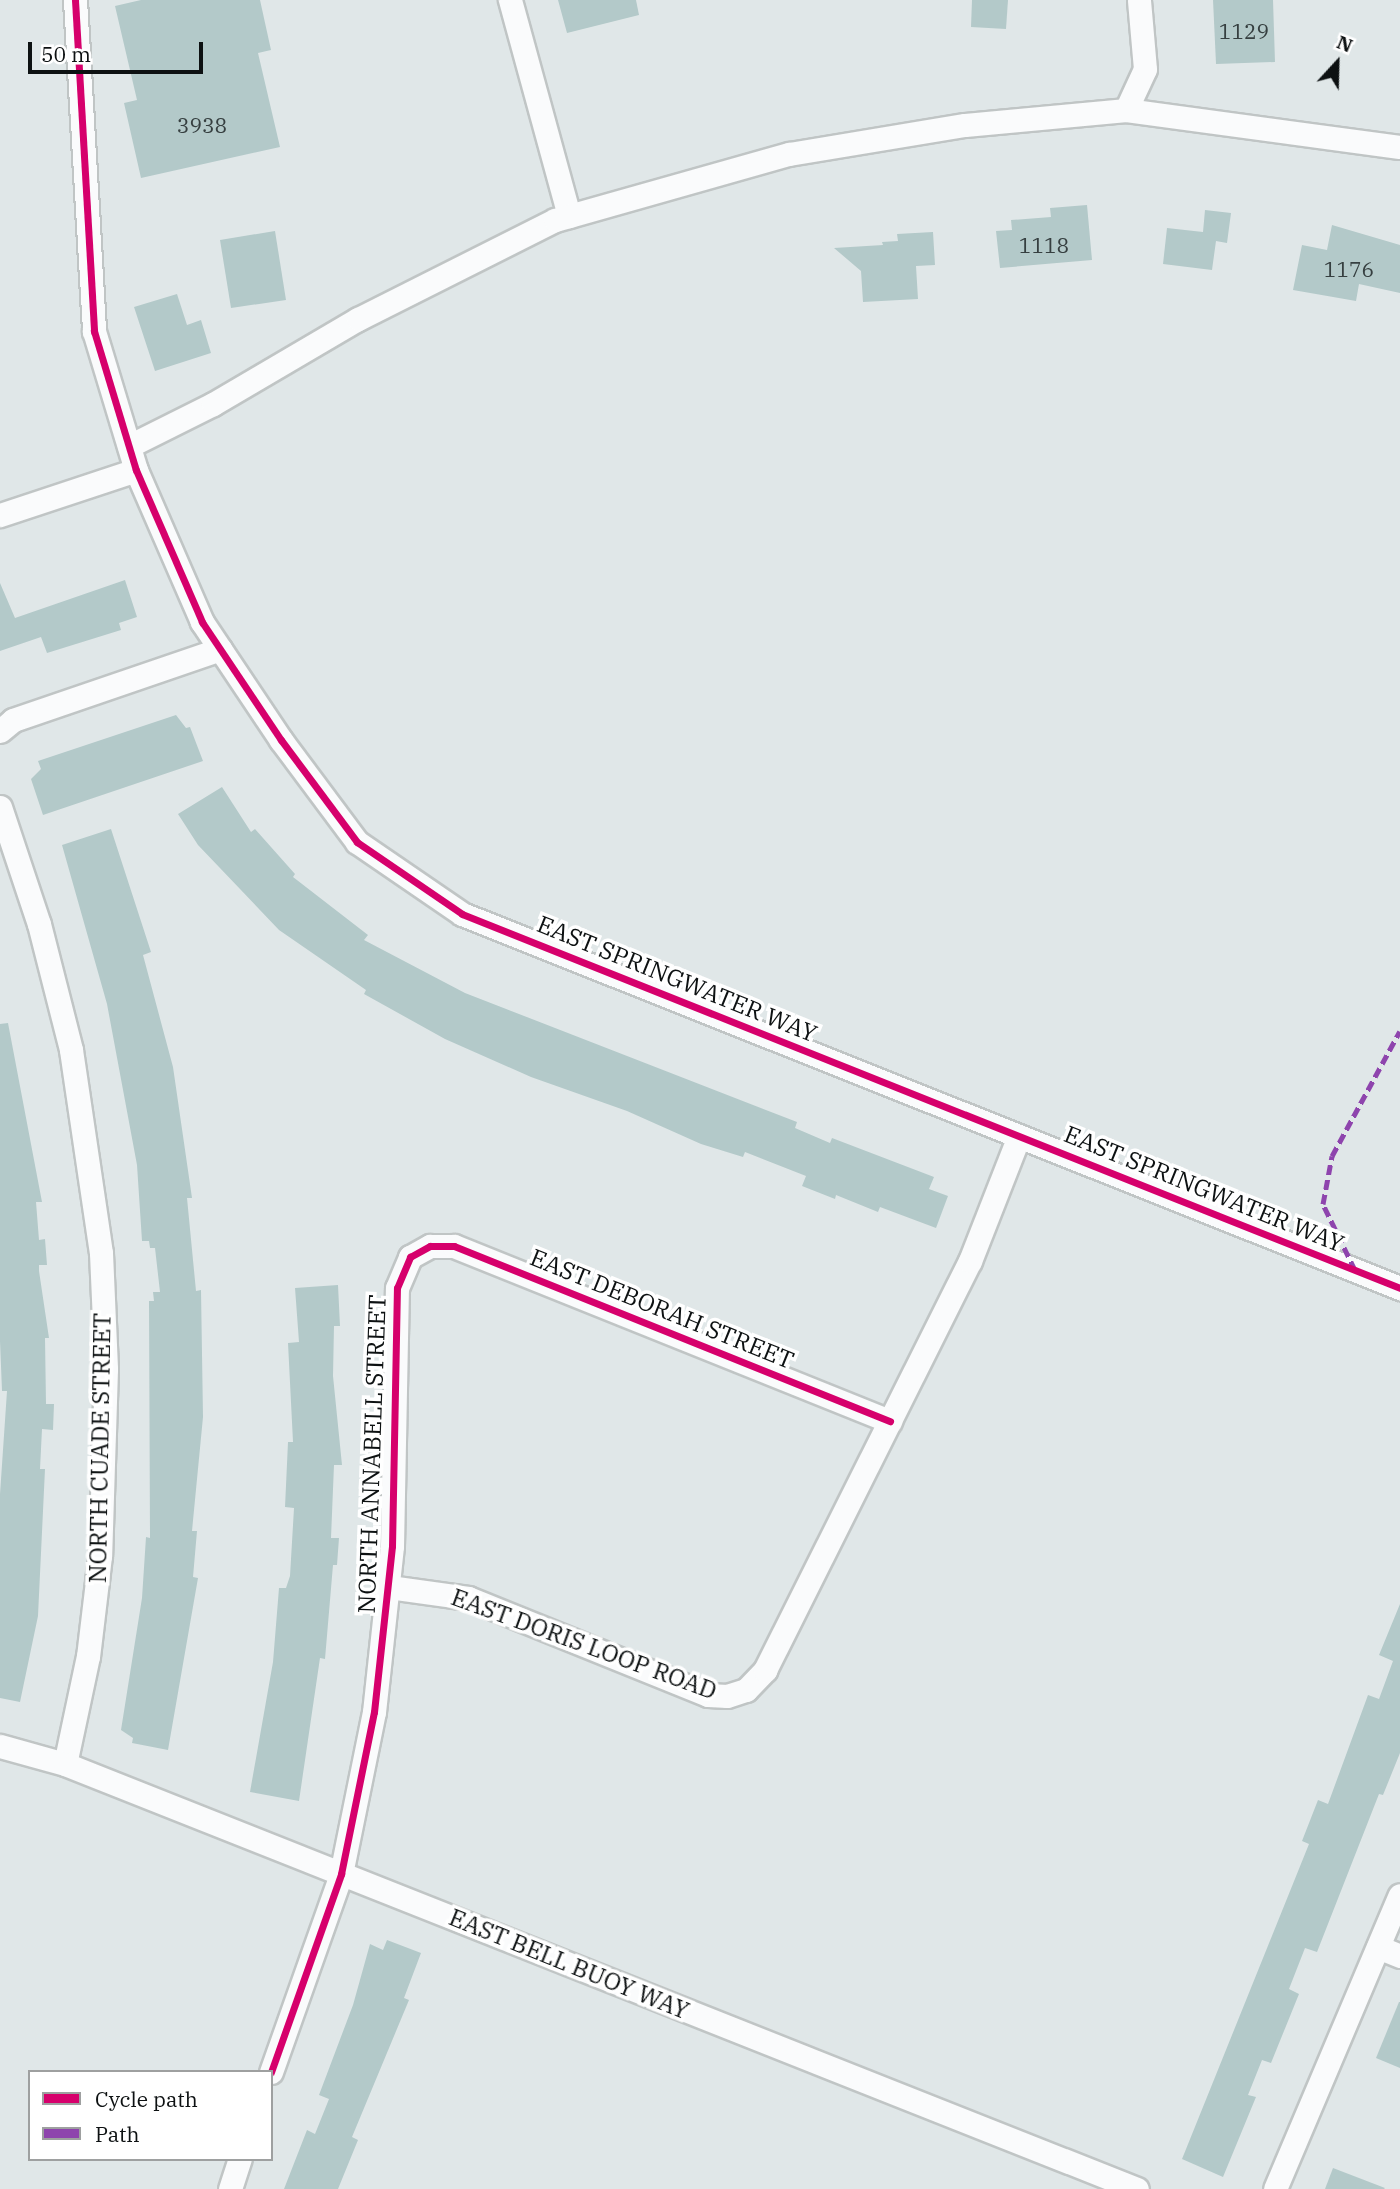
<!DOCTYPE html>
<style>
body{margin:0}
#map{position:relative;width:1400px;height:2189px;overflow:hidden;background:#e0e7e8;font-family:"IBM Plex Serif",serif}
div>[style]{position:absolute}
.building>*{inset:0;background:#b3c9c9}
.roads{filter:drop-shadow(2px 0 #c0c5c5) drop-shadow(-2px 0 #c0c5c5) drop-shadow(0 2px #c0c5c5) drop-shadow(0 -2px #c0c5c5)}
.minor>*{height:23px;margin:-11.5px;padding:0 11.5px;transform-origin:11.5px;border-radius:11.5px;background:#fafbfc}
.quiet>*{height:5px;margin-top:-2.5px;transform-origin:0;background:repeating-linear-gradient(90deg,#8e44ad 0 10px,transparent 0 15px)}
.cycleway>*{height:7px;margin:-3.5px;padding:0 3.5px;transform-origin:3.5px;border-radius:3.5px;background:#d6006c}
span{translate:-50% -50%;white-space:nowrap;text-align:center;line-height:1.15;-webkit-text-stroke:7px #fff;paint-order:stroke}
.number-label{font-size:21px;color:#363f40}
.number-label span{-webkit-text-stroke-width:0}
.street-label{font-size:24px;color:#0d1112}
.legend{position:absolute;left:28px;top:2070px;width:245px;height:91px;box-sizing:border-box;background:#fff;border:2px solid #9ea0a0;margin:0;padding:9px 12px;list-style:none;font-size:21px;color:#0d1112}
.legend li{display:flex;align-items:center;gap:14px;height:35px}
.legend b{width:35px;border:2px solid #9ea0a0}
.north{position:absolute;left:1302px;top:28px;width:70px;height:70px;-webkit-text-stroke:5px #fff;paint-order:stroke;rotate:22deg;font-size:19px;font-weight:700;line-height:28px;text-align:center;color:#0d1112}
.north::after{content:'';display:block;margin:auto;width:24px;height:32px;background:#0d1112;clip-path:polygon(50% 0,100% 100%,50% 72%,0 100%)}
.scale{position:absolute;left:28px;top:42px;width:175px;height:32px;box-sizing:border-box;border:4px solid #0d1112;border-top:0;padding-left:9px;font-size:21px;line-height:24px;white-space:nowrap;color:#0d1112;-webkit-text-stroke:5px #fff;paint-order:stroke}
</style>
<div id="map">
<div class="building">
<div style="clip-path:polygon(141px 0,260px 0,271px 50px,258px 53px,280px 147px,141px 178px,124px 103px,137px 100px,115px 6px)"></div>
<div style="clip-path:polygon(558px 0,636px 0,639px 15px,567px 33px)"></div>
<div style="clip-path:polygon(972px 0,1008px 0,1006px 29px,971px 27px)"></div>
<div style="clip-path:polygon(1213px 0,1273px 0,1275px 62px,1216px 64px)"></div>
<div style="clip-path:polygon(1087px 205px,1092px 260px,1000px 268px,996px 231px,1012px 230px,1011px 220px,1051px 217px,1050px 208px)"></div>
<div style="clip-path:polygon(1205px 210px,1231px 213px,1227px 243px,1216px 241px,1212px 270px,1163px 264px,1167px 228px,1203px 232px)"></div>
<div style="clip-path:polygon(1332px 225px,1400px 245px,1400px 293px,1359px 284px,1356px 301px,1293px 290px,1302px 245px,1327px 250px)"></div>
<div style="clip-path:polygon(275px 231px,286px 300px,231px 308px,220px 240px)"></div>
<div style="clip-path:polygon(933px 232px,935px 265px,916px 266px,918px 299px,863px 302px,861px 271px,834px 248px,883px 245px,882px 242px,898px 241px,897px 234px)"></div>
<div style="clip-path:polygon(177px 294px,187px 325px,201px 320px,211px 353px,155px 371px,134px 307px)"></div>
<div style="clip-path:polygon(125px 580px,137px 617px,119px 623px,121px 630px,47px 653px,41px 637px,0 651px,0 583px,15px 618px)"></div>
<div style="clip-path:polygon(176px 715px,186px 728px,190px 727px,203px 761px,43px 815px,31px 779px,41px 769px,38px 761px)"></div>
<div style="clip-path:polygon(222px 787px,251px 832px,255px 829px,295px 874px,293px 877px,368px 935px,364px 940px,465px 993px,797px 1122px,795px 1128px,830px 1143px,832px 1138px,934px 1177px,929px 1189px,948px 1196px,936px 1228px,880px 1207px,878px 1212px,836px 1195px,835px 1199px,802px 1186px,806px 1176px,745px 1152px,743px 1157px,701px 1144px,627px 1111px,531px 1077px,445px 1039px,364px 994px,366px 990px,279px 930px,198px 845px,178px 814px)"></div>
<div style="clip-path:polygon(111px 829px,151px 952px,143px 955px,173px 1067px,192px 1198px,187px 1198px,196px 1291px,201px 1290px,203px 1417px,192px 1531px,197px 1531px,193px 1577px,198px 1578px,168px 1750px,132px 1743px,133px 1738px,121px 1730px,142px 1598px,146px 1537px,150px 1538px,149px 1301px,154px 1301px,153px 1292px,160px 1292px,155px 1248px,150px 1248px,149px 1241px,142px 1241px,137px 1165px,107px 1004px,62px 845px)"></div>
<div style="clip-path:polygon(8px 1023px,42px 1202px,36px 1202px,39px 1240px,45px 1239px,47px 1265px,39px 1265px,39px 1271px,49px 1338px,45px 1338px,46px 1404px,54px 1404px,53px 1430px,42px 1429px,40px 1469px,45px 1469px,38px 1616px,20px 1702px,0 1698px,0 1494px,7px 1391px,2px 1391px,0 1341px,0 1024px)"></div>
<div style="clip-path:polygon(338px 1285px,340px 1326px,334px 1326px,333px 1376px,342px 1465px,334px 1465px,331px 1538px,339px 1538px,337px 1565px,333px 1565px,325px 1659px,320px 1658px,299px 1801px,250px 1792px,273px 1662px,279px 1588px,286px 1588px,290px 1576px,294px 1508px,285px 1507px,288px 1442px,293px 1442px,288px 1343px,299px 1342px,295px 1288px)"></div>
<div style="clip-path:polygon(1400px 1604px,1400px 1753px,1383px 1795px,1379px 1794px,1317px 1952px,1305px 1948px,1289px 1989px,1299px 1994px,1271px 2063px,1262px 2060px,1248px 2095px,1256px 2097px,1223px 2177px,1182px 2159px,1309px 1844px,1302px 1841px,1318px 1800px,1328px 1804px,1368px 1695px,1379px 1699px,1393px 1661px,1379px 1655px)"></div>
<div style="clip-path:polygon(387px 1940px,421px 1953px,404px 1998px,409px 2000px,352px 2137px,358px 2140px,338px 2189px,284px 2189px,307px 2130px,315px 2134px,329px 2099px,319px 2095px,353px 2005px,370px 1944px,383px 1950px)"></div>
<div style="clip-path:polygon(1399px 2002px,1400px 2002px,1400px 2068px,1376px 2058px)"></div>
<div style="clip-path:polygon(1333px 2168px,1385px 2188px,1384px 2189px,1325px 2189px)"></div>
</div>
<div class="roads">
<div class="minor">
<div style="left:75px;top:0;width:332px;rotate:86.7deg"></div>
<div style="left:94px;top:331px;width:145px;rotate:73.2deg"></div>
<div style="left:136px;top:470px;width:166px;rotate:66.5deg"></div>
<div style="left:202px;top:622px;width:142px;rotate:56.2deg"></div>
<div style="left:281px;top:740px;width:127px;rotate:53.3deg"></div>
<div style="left:357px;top:842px;width:127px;rotate:34.4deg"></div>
<div style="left:462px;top:914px;width:1010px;rotate:21.74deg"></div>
<div style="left:510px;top:0;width:224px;rotate:74.7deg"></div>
<div style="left:1126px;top:110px;width:45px;rotate:-65.1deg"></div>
<div style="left:1145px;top:69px;width:69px;rotate:-95deg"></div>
<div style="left:129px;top:446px;width:94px;rotate:-26.6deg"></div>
<div style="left:213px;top:404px;width:168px;rotate:-30.4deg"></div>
<div style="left:358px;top:319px;width:220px;rotate:-26.7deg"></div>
<div style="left:555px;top:220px;width:243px;rotate:-15.8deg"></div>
<div style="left:789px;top:154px;width:178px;rotate:-9.4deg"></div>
<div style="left:965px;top:125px;width:162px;rotate:-5.3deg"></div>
<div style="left:1126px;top:110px;width:276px;rotate:7.7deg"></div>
<div style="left:0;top:515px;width:143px;rotate:-18.3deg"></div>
<div style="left:0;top:731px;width:17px;rotate:-40deg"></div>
<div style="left:13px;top:720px;width:219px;rotate:-18.9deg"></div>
<div style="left:0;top:807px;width:123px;rotate:71.6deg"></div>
<div style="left:39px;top:924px;width:130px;rotate:75.7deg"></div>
<div style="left:71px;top:1050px;width:205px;rotate:81.6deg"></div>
<div style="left:101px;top:1253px;width:116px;rotate:87.5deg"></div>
<div style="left:106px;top:1369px;width:187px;rotate:91.8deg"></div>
<div style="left:100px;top:1556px;width:101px;rotate:96.8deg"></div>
<div style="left:88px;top:1656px;width:110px;rotate:102deg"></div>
<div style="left:389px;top:1587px;width:80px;rotate:7.9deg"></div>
<div style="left:468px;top:1598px;width:259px;rotate:22deg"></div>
<div style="left:708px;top:1695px;width:19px;rotate:3deg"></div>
<div style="left:727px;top:1696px;width:20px;rotate:-18deg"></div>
<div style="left:746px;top:1690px;width:28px;rotate:-46deg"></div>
<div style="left:765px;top:1670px;width:457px;rotate:-63.4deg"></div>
<div style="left:970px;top:1261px;width:134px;rotate:-68.6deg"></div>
<div style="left:0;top:1746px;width:67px;rotate:15.5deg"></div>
<div style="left:65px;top:1764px;width:1153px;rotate:21.63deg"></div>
<div style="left:1378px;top:1947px;width:24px;rotate:22deg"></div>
<div style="left:271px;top:2072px;width:210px;rotate:-70.5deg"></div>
<div style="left:341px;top:1874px;width:165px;rotate:-78.5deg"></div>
<div style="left:374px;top:1712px;width:167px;rotate:-83.8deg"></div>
<div style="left:392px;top:1546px;width:258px;rotate:-88.9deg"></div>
<div style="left:397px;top:1288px;width:34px;rotate:-67deg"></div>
<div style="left:410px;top:1257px;width:23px;rotate:-29deg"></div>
<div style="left:430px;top:1246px;width:24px"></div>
<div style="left:454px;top:1246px;width:470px;rotate:21.9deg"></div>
<div style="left:230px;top:2189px;width:32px;rotate:-72deg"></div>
<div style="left:1275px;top:2189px;width:319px;rotate:-67deg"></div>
</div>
</div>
<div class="quiet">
<div style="left:1355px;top:1270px;width:73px;rotate:-115.9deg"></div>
<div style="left:1323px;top:1204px;width:49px;rotate:-79.4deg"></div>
<div style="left:1332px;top:1156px;width:142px;rotate:-61.5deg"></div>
</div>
<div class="cycleway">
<div style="left:75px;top:0;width:332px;rotate:86.7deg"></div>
<div style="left:94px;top:331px;width:145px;rotate:73.2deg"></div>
<div style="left:136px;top:470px;width:166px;rotate:66.5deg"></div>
<div style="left:202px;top:622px;width:142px;rotate:56.2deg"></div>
<div style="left:281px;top:740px;width:127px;rotate:53.3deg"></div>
<div style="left:357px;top:842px;width:127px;rotate:34.4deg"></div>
<div style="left:462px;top:914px;width:1010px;rotate:21.74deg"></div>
<div style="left:271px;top:2072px;width:210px;rotate:-70.5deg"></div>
<div style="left:341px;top:1874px;width:165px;rotate:-78.5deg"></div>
<div style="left:374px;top:1712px;width:167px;rotate:-83.8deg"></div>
<div style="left:392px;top:1546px;width:258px;rotate:-88.9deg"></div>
<div style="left:397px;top:1288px;width:34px;rotate:-67deg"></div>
<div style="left:410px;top:1257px;width:23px;rotate:-29deg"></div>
<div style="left:430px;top:1246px;width:24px"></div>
<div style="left:454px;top:1246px;width:470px;rotate:21.9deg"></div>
</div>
<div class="number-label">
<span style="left:1244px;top:31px">1129</span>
<span style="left:202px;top:125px">3938</span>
<span style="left:1044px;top:245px">1118</span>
<span style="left:1349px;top:269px">1176</span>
</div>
<div class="street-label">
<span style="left:677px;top:979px;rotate:22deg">EAST SPRINGWATER WAY</span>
<span style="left:1204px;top:1189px;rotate:22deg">EAST SPRINGWATER WAY</span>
<span style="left:662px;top:1309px;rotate:22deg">EAST DEBORAH STREET</span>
<span style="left:100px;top:1448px;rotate:-89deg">NORTH CUADE STREET</span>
<span style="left:372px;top:1454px;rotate:-88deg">NORTH ANNABELL STREET</span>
<span style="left:584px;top:1644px;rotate:20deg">EAST DORIS LOOP ROAD</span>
<span style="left:569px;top:1964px;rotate:22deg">EAST BELL BUOY WAY</span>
</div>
<ul class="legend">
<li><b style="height:9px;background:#d6006c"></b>Cycle path</li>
<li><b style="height:9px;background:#8e44ad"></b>Path</li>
</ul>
<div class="north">N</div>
<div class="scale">50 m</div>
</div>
